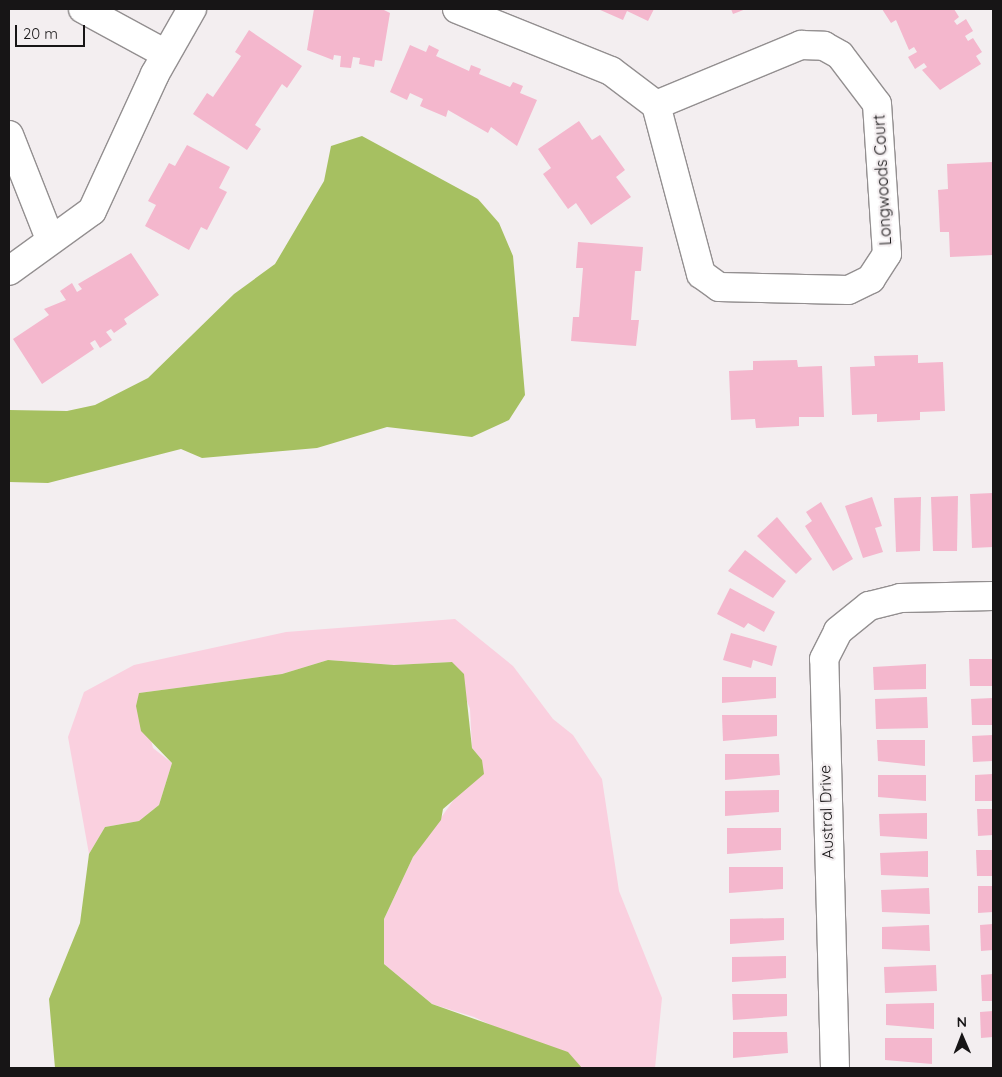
<!DOCTYPE html>
<style>
body{margin:0}
#map{position:relative;width:1002px;height:1077px;overflow:hidden;background:#f3eef0;font-family:Quicksand,sans-serif}
div>[style]{position:absolute}
.green>*{inset:0;background:#fad0df}
.water>*{inset:0;background:#a6c061}
.building>*{inset:0;background:#f4b7cd}
.roads{filter:drop-shadow(1px 0 #938f90) drop-shadow(-1px 0 #938f90) drop-shadow(0 1px #938f90) drop-shadow(0 -1px #938f90)}
.street>*{height:28px;margin:-14px;padding:0 14px;transform-origin:14px;border-radius:14px;background:#fff}
span{translate:-50% -50%;white-space:nowrap;text-align:center;line-height:1.15;-webkit-text-stroke:4.5px #f3eef0;paint-order:stroke}
.street-label{font-size:16px;color:#171516}
.frame{position:absolute;inset:0;border:10px solid #171516;pointer-events:none}
.north{position:absolute;left:937px;top:1012px;width:50px;height:50px;-webkit-text-stroke:4px #f3eef0;paint-order:stroke;rotate:359deg;font-size:14px;font-weight:700;line-height:20px;text-align:center;color:#171516}
.north::after{content:'';display:block;margin:auto;width:18px;height:22px;background:#171516;clip-path:polygon(50% 0,100% 100%,50% 72%,0 100%)}
.scale{position:absolute;left:15px;top:25px;width:70px;height:22px;box-sizing:border-box;border:2px solid #171516;border-top:0;padding-left:6px;font-size:15px;line-height:18px;white-space:nowrap;color:#171516;-webkit-text-stroke:4px #f3eef0;paint-order:stroke}
</style>
<div id="map">
<div class="green">
<div style="clip-path:polygon(455px 619px,513px 666px,553px 719px,573px 735px,602px 779px,619px 891px,662px 998px,655px 1068px,582px 1068px,474px 1017px,432px 1004px,384px 964px,384px 919px,413px 857px,482px 760px,472px 748px,470px 709px,452px 662px,394px 665px,328px 660px,282px 674px,139px 693px,153px 748px,172px 763px,159px 805px,139px 821px,105px 827px,89px 854px,68px 737px,84px 692px,134px 665px,286px 632px)"></div>
</div>
<div class="water">
<div style="clip-path:polygon(362px 136px,478px 199px,499px 223px,513px 256px,525px 395px,509px 420px,472px 437px,387px 427px,317px 448px,202px 458px,181px 449px,48px 483px,9px 482px,9px 410px,67px 411px,95px 405px,148px 378px,234px 294px,275px 264px,324px 181px,331px 146px)"></div>
<div style="clip-path:polygon(328px 660px,394px 665px,452px 662px,464px 674px,472px 748px,482px 760px,484px 774px,443px 809px,441px 820px,413px 857px,384px 919px,384px 964px,432px 1004px,568px 1052px,582px 1068px,55px 1068px,49px 999px,80px 923px,89px 854px,105px 827px,139px 821px,159px 805px,172px 763px,141px 731px,136px 706px,139px 693px,282px 674px)"></div>
</div>
<div class="building">
<div style="clip-path:polygon(314px 9px,382px 9px,390px 13px,382px 61px,375px 60px,374px 67px,359px 64px,360px 58px,353px 57px,351px 68px,340px 67px,341px 56px,334px 55px,333px 60px,307px 50px)"></div>
<div style="clip-path:polygon(598px 9px,654px 9px,648px 21px,627px 11px,623px 20px)"></div>
<div style="clip-path:polygon(731px 9px,746px 9px,733px 14px)"></div>
<div style="clip-path:polygon(882px 9px,954px 9px,959px 17px,954px 21px,957px 25px,966px 19px,973px 31px,965px 36px,968px 41px,973px 38px,982px 52px,976px 56px,981px 64px,940px 90px,922px 70px,927px 67px,924px 63px,915px 69px,908px 57px,917px 52px,914px 47px,909px 50px,896px 20px,891px 23px)"></div>
<div style="clip-path:polygon(249px 30px,302px 66px,287px 88px,282px 84px,255px 125px,261px 129px,247px 150px,193px 114px,207px 93px,213px 97px,241px 56px,235px 52px)"></div>
<div style="clip-path:polygon(410px 45px,426px 52px,429px 45px,439px 50px,436px 56px,469px 71px,471px 65px,481px 69px,479px 74px,510px 87px,513px 82px,523px 86px,520px 93px,537px 100px,517px 146px,491px 127px,488px 133px,448px 110px,446px 117px,420px 106px,423px 99px,410px 93px,407px 100px,390px 92px)"></div>
<div style="clip-path:polygon(579px 121px,592px 140px,600px 135px,625px 170px,616px 177px,631px 197px,591px 225px,576px 203px,568px 209px,543px 174px,551px 168px,538px 149px)"></div>
<div style="clip-path:polygon(187px 145px,230px 167px,219px 188px,227px 192px,207px 230px,201px 227px,189px 250px,145px 226px,156px 205px,148px 201px,169px 163px,175px 166px)"></div>
<div style="clip-path:polygon(993px 162px,993px 255px,950px 257px,949px 232px,940px 232px,938px 190px,948px 189px,947px 164px)"></div>
<div style="clip-path:polygon(578px 242px,643px 247px,641px 271px,635px 271px,631px 320px,639px 320px,636px 346px,571px 341px,573px 317px,579px 317px,583px 268px,576px 268px)"></div>
<div style="clip-path:polygon(131px 253px,159px 295px,124px 319px,127px 324px,114px 333px,111px 329px,106px 332px,112px 340px,100px 348px,95px 340px,90px 343px,94px 349px,42px 384px,13px 339px,49px 315px,44px 309px,66px 300px,60px 291px,72px 283px,77px 292px,82px 289px,78px 284px)"></div>
<div style="clip-path:polygon(918px 355px,918px 363px,943px 362px,945px 411px,920px 412px,920px 420px,877px 422px,877px 414px,852px 415px,850px 367px,875px 366px,874px 356px)"></div>
<div style="clip-path:polygon(797px 360px,798px 367px,822px 366px,824px 417px,799px 417px,799px 426px,756px 428px,755px 419px,731px 420px,729px 371px,753px 370px,753px 361px)"></div>
<div style="clip-path:polygon(993px 493px,993px 547px,972px 548px,970px 494px)"></div>
<div style="clip-path:polygon(958px 496px,957px 551px,933px 551px,931px 497px)"></div>
<div style="clip-path:polygon(872px 497px,882px 526px,875px 528px,883px 552px,863px 558px,845px 506px)"></div>
<div style="clip-path:polygon(921px 497px,920px 551px,896px 552px,894px 498px)"></div>
<div style="clip-path:polygon(821px 502px,853px 559px,833px 571px,805px 526px,812px 521px,806px 512px)"></div>
<div style="clip-path:polygon(777px 517px,812px 559px,796px 574px,757px 536px)"></div>
<div style="clip-path:polygon(745px 550px,786px 581px,773px 598px,728px 571px)"></div>
<div style="clip-path:polygon(730px 588px,775px 612px,764px 632px,748px 623px,744px 628px,717px 614px)"></div>
<div style="clip-path:polygon(731px 633px,777px 646px,772px 666px,753px 660px,751px 668px,723px 660px)"></div>
<div style="clip-path:polygon(969px 659px,993px 659px,993px 686px,970px 686px)"></div>
<div style="clip-path:polygon(926px 664px,926px 689px,874px 690px,873px 667px)"></div>
<div style="clip-path:polygon(722px 677px,776px 677px,776px 698px,722px 703px)"></div>
<div style="clip-path:polygon(927px 697px,928px 728px,876px 729px,875px 699px)"></div>
<div style="clip-path:polygon(993px 698px,993px 725px,972px 725px,971px 699px)"></div>
<div style="clip-path:polygon(722px 715px,777px 715px,777px 736px,723px 741px)"></div>
<div style="clip-path:polygon(993px 735px,993px 761px,973px 762px,972px 736px)"></div>
<div style="clip-path:polygon(877px 740px,925px 740px,925px 766px,878px 761px)"></div>
<div style="clip-path:polygon(725px 754px,779px 754px,780px 775px,725px 780px)"></div>
<div style="clip-path:polygon(993px 774px,993px 801px,975px 801px,975px 775px)"></div>
<div style="clip-path:polygon(878px 775px,926px 775px,926px 801px,878px 797px)"></div>
<div style="clip-path:polygon(779px 790px,779px 812px,725px 816px,725px 791px)"></div>
<div style="clip-path:polygon(977px 809px,993px 809px,993px 835px,978px 836px)"></div>
<div style="clip-path:polygon(927px 813px,927px 839px,880px 836px,879px 814px)"></div>
<div style="clip-path:polygon(727px 828px,781px 828px,781px 850px,727px 854px)"></div>
<div style="clip-path:polygon(976px 850px,993px 850px,993px 876px,977px 876px)"></div>
<div style="clip-path:polygon(928px 851px,928px 877px,881px 875px,880px 853px)"></div>
<div style="clip-path:polygon(729px 867px,783px 867px,783px 889px,729px 893px)"></div>
<div style="clip-path:polygon(978px 886px,993px 886px,993px 912px,978px 913px)"></div>
<div style="clip-path:polygon(929px 888px,930px 914px,882px 912px,881px 890px)"></div>
<div style="clip-path:polygon(784px 918px,784px 940px,730px 944px,730px 919px)"></div>
<div style="clip-path:polygon(993px 924px,993px 950px,981px 951px,980px 925px)"></div>
<div style="clip-path:polygon(929px 925px,930px 951px,882px 949px,882px 927px)"></div>
<div style="clip-path:polygon(786px 956px,786px 978px,732px 982px,732px 957px)"></div>
<div style="clip-path:polygon(936px 965px,937px 991px,885px 993px,884px 967px)"></div>
<div style="clip-path:polygon(993px 974px,993px 1001px,982px 1001px,981px 975px)"></div>
<div style="clip-path:polygon(732px 994px,787px 994px,787px 1016px,733px 1020px)"></div>
<div style="clip-path:polygon(934px 1003px,934px 1029px,886px 1025px,886px 1004px)"></div>
<div style="clip-path:polygon(993px 1011px,993px 1037px,981px 1038px,980px 1012px)"></div>
<div style="clip-path:polygon(733px 1032px,787px 1032px,788px 1053px,733px 1058px)"></div>
<div style="clip-path:polygon(885px 1038px,932px 1038px,932px 1064px,885px 1060px)"></div>
</div>
<div class="roads">
<div class="street">
<div style="left:83px;top:9px;width:94px;rotate:28.5deg"></div>
<div style="left:457px;top:9px;width:166px;rotate:21.9deg"></div>
<div style="left:611px;top:71px;width:56px;rotate:37.1deg"></div>
<div style="left:801px;top:45px;width:23px;rotate:2deg"></div>
<div style="left:824px;top:46px;width:18px;rotate:29deg"></div>
<div style="left:840px;top:55px;width:61px;rotate:52.9deg"></div>
<div style="left:877px;top:104px;width:150px;rotate:86.2deg"></div>
<div style="left:887px;top:254px;width:30px;rotate:123deg"></div>
<div style="left:871px;top:279px;width:25px;rotate:154deg"></div>
<div style="left:848px;top:290px;width:129px;rotate:-178.7deg"></div>
<div style="left:719px;top:287px;width:22px;rotate:-144deg"></div>
<div style="left:701px;top:274px;width:175px;rotate:-104.9deg"></div>
<div style="left:656px;top:105px;width:157px;rotate:-22.5deg"></div>
<div style="left:9px;top:135px;width:112px;rotate:68.5deg"></div>
<div style="left:9px;top:271px;width:102px;rotate:-35.9deg"></div>
<div style="left:92px;top:211px;width:151px;rotate:-65.3deg"></div>
<div style="left:155px;top:74px;width:75px;rotate:-60.4deg"></div>
<div style="left:835px;top:1068px;width:409px;rotate:-91.5deg"></div>
<div style="left:824px;top:659px;width:31px;rotate:-63deg"></div>
<div style="left:838px;top:631px;width:40px;rotate:-39deg"></div>
<div style="left:869px;top:606px;width:32px;rotate:-14deg"></div>
<div style="left:900px;top:598px;width:93px;rotate:-1.2deg"></div>
</div>
</div>
<div class="street-label">
<span style="left:882px;top:180px;rotate:-93deg">Longwoods Court</span>
<span style="left:826px;top:812px;rotate:-92deg">Austral Drive</span>
</div>
<div class="frame"></div>
<div class="north">N</div>
<div class="scale">20 m</div>
</div>
